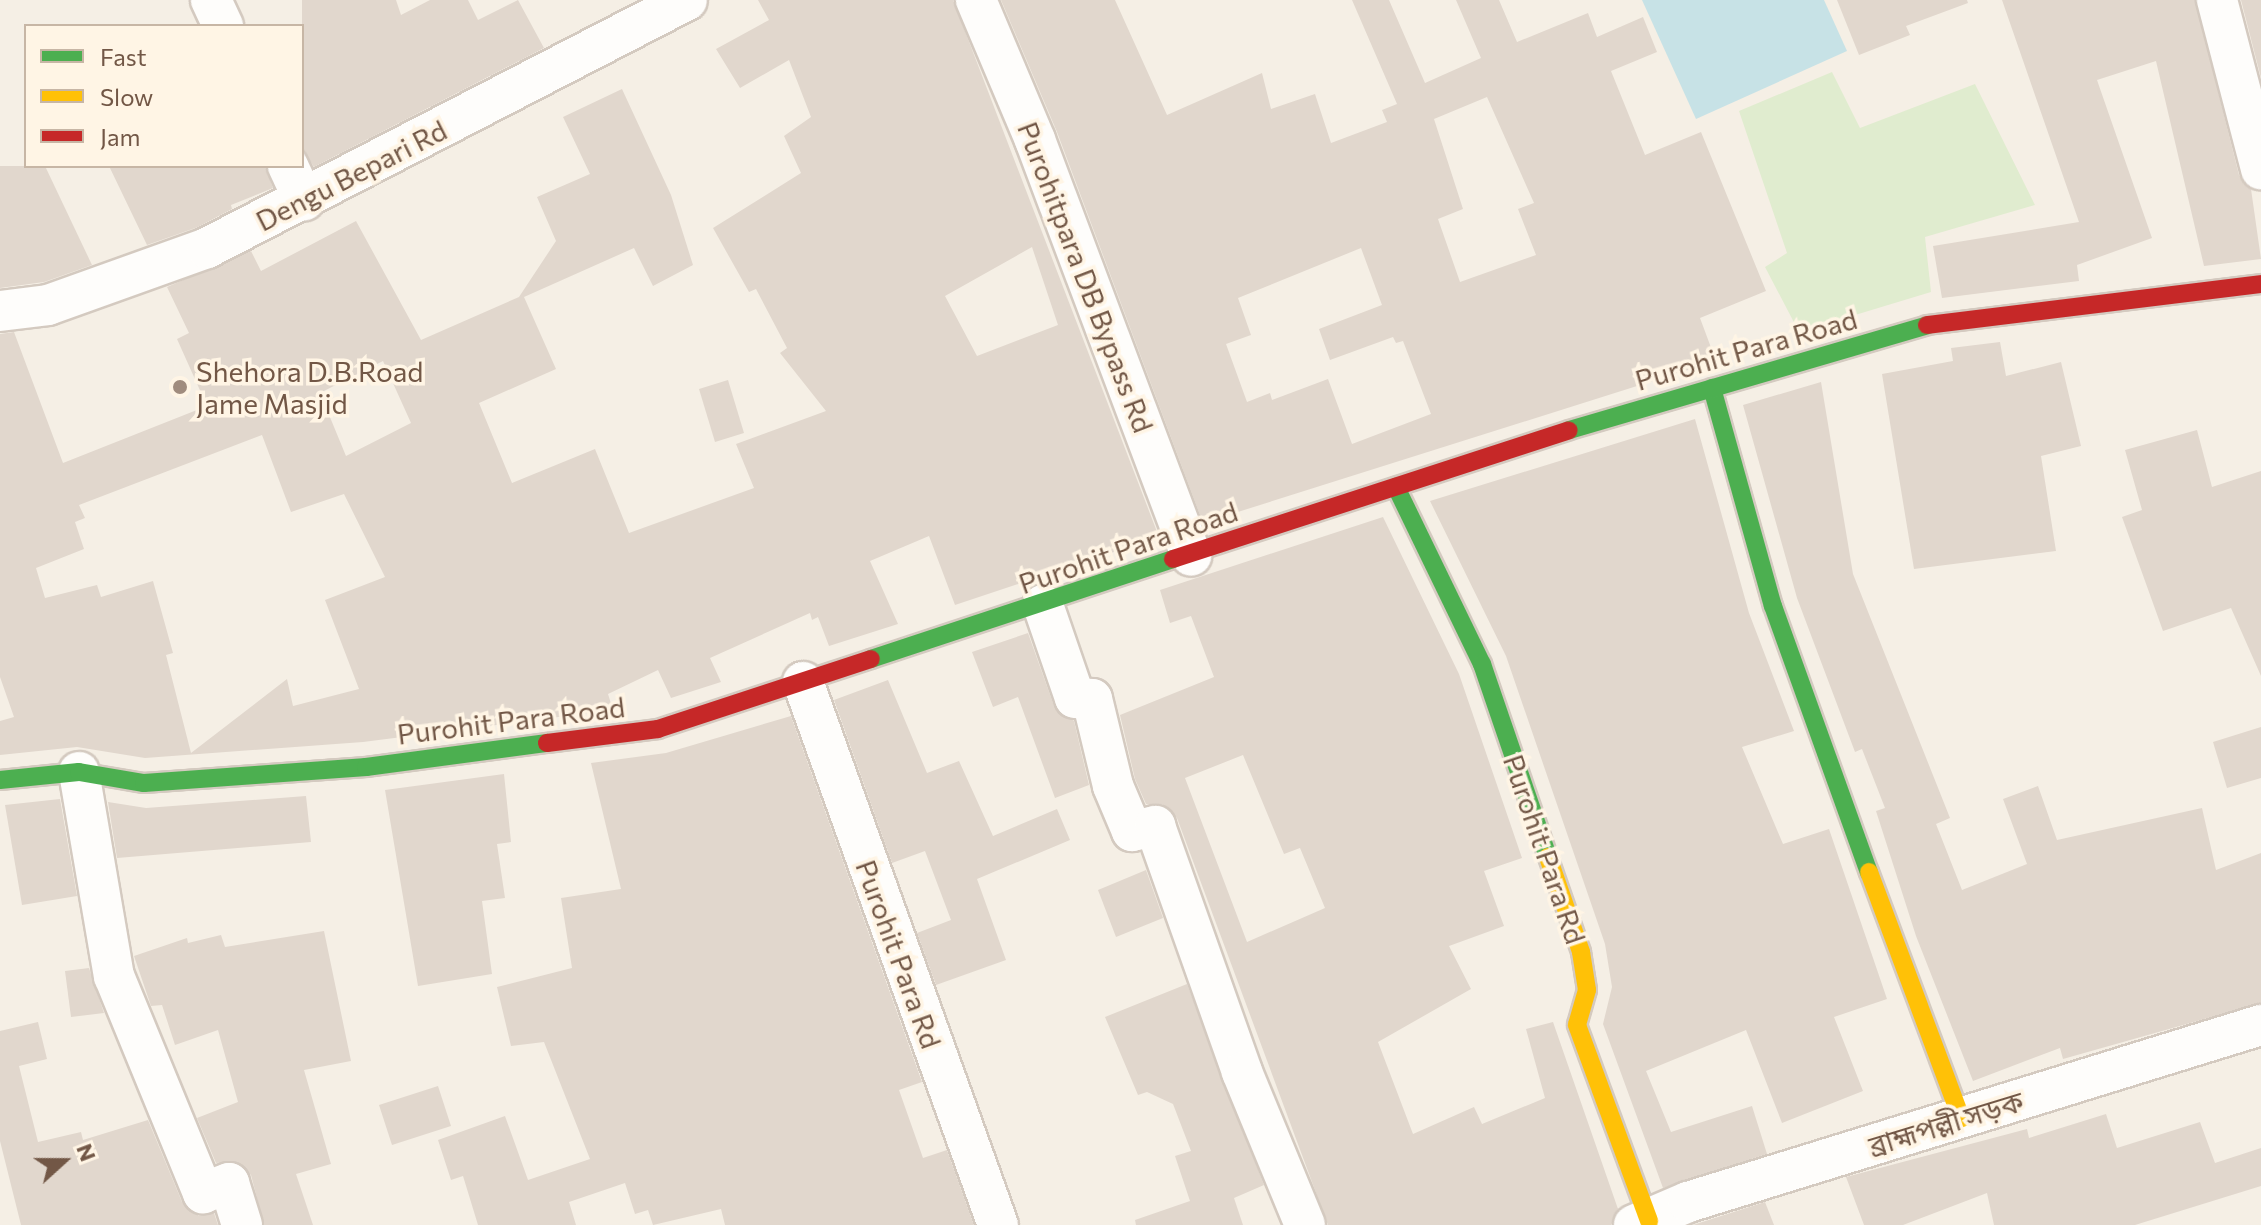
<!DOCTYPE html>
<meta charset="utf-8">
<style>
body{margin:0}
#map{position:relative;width:2261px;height:1225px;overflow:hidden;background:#f5efe5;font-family:Commissioner,"Noto Sans Bengali",sans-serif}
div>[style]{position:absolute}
.green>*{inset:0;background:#e0eccf}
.water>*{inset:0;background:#c7e2e6}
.building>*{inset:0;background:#e1d7cd}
.roads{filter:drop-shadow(2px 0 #d4cac0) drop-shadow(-2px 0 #d4cac0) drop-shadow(0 2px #d4cac0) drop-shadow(0 -2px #d4cac0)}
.street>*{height:40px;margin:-20px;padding:0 20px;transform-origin:20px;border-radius:20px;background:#fefdfb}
.fast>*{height:18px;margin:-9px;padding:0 9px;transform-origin:9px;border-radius:9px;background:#4caf50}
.slow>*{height:18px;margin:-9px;padding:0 9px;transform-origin:9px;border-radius:9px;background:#ffc107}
.jam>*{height:18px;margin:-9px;padding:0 9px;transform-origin:9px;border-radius:9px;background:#c62828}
.dots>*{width:22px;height:22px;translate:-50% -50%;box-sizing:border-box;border:4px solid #fff5e5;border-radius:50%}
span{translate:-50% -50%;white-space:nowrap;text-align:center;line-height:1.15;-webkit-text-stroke:7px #fff5e5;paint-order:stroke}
.street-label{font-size:28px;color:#725746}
.poi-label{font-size:28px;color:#725746}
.left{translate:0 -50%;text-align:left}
.legend{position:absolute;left:24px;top:24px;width:280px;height:144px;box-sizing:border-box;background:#fff5e5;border:2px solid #c7b6a5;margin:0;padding:10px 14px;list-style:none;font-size:24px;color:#725746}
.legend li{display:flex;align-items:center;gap:16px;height:40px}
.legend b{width:40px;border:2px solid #c7b6a5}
.north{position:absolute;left:24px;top:1121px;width:80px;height:80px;-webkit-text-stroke:6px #fff5e5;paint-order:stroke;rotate:69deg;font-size:22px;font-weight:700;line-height:32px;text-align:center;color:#725746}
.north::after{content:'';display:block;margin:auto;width:28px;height:36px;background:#725746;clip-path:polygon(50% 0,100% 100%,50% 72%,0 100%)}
</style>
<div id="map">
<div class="green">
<div style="clip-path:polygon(1832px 72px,1860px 128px,1975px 84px,2035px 205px,1925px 237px,1931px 292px,1799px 332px,1765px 267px,1787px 253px,1739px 111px)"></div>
</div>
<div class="water">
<div style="clip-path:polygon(1642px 0,1824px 0,1847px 51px,1696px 119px)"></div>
</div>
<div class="building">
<div style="clip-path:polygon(302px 0,396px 0,401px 15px,430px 0,468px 0,478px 20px,518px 0,544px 48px,314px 167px,302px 148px)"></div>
<div style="clip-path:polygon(evenodd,758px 0,953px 0,1159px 537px,955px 605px,929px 536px,870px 561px,898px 624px,829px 646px,818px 617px,812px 620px,810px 613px,710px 658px,721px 682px,671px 698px,658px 670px,608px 694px,613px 710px,363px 742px,145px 758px,77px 747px,0 755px,0 721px,14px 717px,0 677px,0 334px,14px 332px,63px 463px,207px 406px,177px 339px,189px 333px,167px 287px,251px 251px,261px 271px,356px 221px,421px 340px,519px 297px,556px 241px,537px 197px,590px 174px,563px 117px,622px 89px,671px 195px,693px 265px,653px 286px,634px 248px,524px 297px,556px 369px,479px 403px,512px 483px,595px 449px,629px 533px,754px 488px,736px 444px,826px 411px,780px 353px,787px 348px,756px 289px,749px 292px,713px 228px,801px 173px,784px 136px,811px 117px,789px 60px,740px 88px,716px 49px,769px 20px,758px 0,1032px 247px,1058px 325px,977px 356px,945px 296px,1032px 247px,758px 0,383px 361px,411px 423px,346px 456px,320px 393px,383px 361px,758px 0,262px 435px,291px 512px,344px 494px,385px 577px,325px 600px,359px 689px,293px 706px,287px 679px,191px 753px,166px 655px,173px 653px,153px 581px,101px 597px,97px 585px,45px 598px,36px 568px,84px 549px,75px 522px,85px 518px,79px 505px,262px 435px)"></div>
<div style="clip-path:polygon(evenodd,1001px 0,1115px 0,1167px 115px,1262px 73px,1271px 109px,1315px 94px,1331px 143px,1387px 122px,1382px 110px,1397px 104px,1352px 0,1389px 0,1425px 83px,1481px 58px,1456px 0,1499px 0,1517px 42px,1588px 13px,1597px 37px,1643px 17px,1657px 52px,1611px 71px,1645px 155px,1701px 132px,1766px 291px,1700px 318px,1716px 361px,1203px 523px,1057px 132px,1001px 0,1487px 97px,1534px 203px,1518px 209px,1536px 255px,1460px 282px,1438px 219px,1463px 209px,1434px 119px,1487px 97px,1001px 0,1361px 248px,1382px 305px,1319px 329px,1330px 360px,1393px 337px,1396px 343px,1403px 341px,1431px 414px,1352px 444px,1328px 379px,1272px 400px,1270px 393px,1247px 402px,1226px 344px,1251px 335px,1238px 298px,1361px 248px)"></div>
<div style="clip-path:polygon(1837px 0,1967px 0,1968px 3px,1906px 26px,1910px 35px,1859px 55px)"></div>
<div style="clip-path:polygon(2002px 0,2195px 0,2239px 175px,2251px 189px,2261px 259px,2204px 266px,2156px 61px,2097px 80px,2152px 238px,2077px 265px,2079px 281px,1942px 298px,1933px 246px,2079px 222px)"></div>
<div style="clip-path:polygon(2241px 0,2261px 0,2261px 78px)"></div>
<div style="clip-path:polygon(0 166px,45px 166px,92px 265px,44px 282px,0 288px)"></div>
<div style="clip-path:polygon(109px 166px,265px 166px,273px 188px,231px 205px,232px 209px,198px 227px,147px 245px)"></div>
<div style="clip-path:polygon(2000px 342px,2006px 376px,2061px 362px,2081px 446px,2041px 456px,2056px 551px,1914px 569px,1882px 374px,1953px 361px,1951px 348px)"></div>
<div style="clip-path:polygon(728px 380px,744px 433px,715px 442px,699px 389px)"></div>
<div style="clip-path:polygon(1821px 382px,1853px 574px,1950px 818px,1936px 824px,1962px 890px,2027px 864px,2003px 799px,2038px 786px,2057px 840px,2202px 808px,2216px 870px,2261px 853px,2261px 1003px,2063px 1059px,2060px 1048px,1973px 1081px,1916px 936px,1876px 811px,1885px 808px,1862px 749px,1855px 752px,1797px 598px,1743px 405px)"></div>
<div style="clip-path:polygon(1695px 419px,1749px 613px,1794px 731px,1742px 747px,1783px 844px,1829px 829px,1887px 999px,1834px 1017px,1863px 1091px,1782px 1123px,1746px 1030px,1646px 1071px,1671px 1132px,1752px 1106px,1767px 1154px,1663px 1188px,1603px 1024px,1612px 987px,1605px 944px,1506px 656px,1430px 501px)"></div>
<div style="clip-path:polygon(2197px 430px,2212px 487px,2261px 471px,2261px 676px,2231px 608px,2163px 631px,2122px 517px,2142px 510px,2125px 450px)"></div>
<div style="clip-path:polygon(evenodd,1383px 517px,1459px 674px,1522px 858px,1484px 871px,1504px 926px,1449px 946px,1471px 989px,1378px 1042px,1413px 1134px,1474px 1107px,1482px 1124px,1545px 1098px,1526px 1029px,1553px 1022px,1618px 1209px,1611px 1225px,1328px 1225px,1177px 818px,1162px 804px,1146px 804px,1135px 779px,1120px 715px,1214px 677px,1191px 616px,1170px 623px,1160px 590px,1383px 517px,1243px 755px,1284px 854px,1300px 848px,1325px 908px,1247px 942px,1185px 778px,1243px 755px)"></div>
<div style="clip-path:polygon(1028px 633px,1054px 706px,1074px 721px,1089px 785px,1055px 798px,1018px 697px,993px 707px,972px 652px)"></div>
<div style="clip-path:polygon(888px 680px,927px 773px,959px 761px,993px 836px,1057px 809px,1070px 840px,977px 879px,1006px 960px,936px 985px,917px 933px,951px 920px,925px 851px,892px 863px,834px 700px)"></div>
<div style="clip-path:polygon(791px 716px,922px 1082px,899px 1090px,923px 1158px,947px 1150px,974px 1225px,725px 1225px,721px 1209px,653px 1225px,648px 1210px,635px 1214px,625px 1183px,569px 1202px,576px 1225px,478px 1225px,463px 1176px,451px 1180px,438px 1140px,505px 1116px,528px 1180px,590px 1159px,544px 1042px,511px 1046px,497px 987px,572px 968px,561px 898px,621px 889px,591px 763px,666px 753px)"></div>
<div style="clip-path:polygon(2261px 727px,2261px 778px,2227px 788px,2213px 742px)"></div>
<div style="clip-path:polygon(504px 774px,511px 842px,497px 844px,505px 898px,482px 901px,492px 974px,418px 986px,385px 790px)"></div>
<div style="clip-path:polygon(306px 796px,311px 842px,117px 858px,108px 802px,146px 808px)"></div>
<div style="clip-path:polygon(60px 799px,77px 896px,22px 905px,5px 805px)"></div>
<div style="clip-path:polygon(1146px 870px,1163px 918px,1116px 937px,1098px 890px)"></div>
<div style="clip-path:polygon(324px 931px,351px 1061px,304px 1070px,331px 1164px,296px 1174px,313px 1225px,264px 1225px,251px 1175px,234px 1161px,216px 1163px,197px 1118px,238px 1102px,218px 1030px,175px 1045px,162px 1005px,151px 1006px,134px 956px,187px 938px,188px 943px,221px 935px,225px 947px)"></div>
<div style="clip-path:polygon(89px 968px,104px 1013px,71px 1017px,65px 971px)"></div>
<div style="clip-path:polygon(1187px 984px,1264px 1185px,1234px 1198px,1243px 1225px,1136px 1225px,1135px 1220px,1190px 1201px,1175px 1156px,1191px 1151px,1173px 1104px,1147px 1092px,1138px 1095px,1105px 1017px)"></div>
<div style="clip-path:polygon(38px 1022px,47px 1059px,19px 1066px,38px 1142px,81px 1132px,83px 1140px,148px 1120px,182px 1202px,199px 1216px,214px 1213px,218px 1225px,21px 1225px,0 1141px,0 1031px)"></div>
<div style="clip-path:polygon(438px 1086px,451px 1126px,392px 1145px,379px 1105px)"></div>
<div style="clip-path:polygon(2106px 1114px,2117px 1148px,2200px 1122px,2215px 1163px,2261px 1148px,2261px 1186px,2135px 1225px,1994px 1225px,1987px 1193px,1903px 1225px,1864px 1225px,1846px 1177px,2027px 1129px,2029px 1138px)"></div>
<div style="clip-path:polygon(1765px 1202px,1774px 1225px,1693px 1225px,1696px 1224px)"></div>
</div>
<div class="roads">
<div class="street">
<div style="left:211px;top:0;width:29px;rotate:65deg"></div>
<div style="left:976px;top:0;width:152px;rotate:67.1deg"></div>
<div style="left:1035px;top:140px;width:444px;rotate:69.4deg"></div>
<div style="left:2217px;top:0;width:175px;rotate:75.4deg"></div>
<div style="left:288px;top:166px;width:38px;rotate:65deg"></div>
<div style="left:0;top:311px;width:48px;rotate:-7.1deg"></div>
<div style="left:48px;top:305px;width:169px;rotate:-19.7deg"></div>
<div style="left:207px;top:248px;width:540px;rotate:-27.32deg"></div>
<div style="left:1043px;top:605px;width:98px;rotate:71deg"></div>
<div style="left:1075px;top:698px;width:17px;rotate:3deg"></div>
<div style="left:1092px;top:699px;width:89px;rotate:76.4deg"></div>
<div style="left:1113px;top:786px;width:49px;rotate:67.1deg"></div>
<div style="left:1132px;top:831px;width:24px;rotate:-12deg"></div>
<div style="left:1155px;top:826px;width:261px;rotate:70.5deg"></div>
<div style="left:1242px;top:1072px;width:165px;rotate:67.6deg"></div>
<div style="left:803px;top:682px;width:577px;rotate:70.25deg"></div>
<div style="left:79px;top:772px;width:207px;rotate:80.3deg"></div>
<div style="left:114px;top:976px;width:235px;rotate:67.7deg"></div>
<div style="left:203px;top:1193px;width:28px;rotate:-21deg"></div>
<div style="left:229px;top:1183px;width:44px;rotate:72.8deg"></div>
<div style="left:1634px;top:1225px;width:59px;rotate:-23.1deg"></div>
<div style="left:1688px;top:1202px;width:600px;rotate:-17.17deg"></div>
</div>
<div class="fast">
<div style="left:1712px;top:388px;width:226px;rotate:74.4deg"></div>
<div style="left:1773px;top:606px;width:283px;rotate:70.2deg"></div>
<div style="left:1569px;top:430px;width:373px;rotate:-16.3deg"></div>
<div style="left:1396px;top:487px;width:197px;rotate:64.1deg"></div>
<div style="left:1482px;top:664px;width:204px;rotate:71.1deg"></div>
<div style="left:871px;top:659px;width:318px;rotate:-18.3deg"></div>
<div style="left:0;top:780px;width:79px;rotate:-5.8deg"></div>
<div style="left:79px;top:772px;width:66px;rotate:9.6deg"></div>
<div style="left:144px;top:783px;width:223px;rotate:-4.1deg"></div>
<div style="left:366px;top:767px;width:183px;rotate:-7.6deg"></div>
</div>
<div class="slow">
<div style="left:1548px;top:857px;width:101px;rotate:70.8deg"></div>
<div style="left:1581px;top:952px;width:38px;rotate:81deg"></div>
<div style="left:1587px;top:990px;width:36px;rotate:106deg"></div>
<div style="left:1577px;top:1025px;width:209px;rotate:69.8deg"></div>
<div style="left:1869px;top:872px;width:263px;rotate:69.5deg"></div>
</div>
<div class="jam">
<div style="left:1927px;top:325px;width:337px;rotate:-7deg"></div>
<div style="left:1173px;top:559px;width:416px;rotate:-18deg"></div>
<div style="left:547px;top:743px;width:112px;rotate:-7.2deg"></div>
<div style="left:658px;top:729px;width:224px;rotate:-18.2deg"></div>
</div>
</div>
<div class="dots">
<div style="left:180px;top:387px;background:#a08c7e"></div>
</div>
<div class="street-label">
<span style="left:351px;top:175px;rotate:-27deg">Dengu Bepari Rd</span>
<span style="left:1086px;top:277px;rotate:69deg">Purohitpara DB Bypass Rd</span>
<span style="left:1746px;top:349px;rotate:-16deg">Purohit Para Road</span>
<span style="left:1128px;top:547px;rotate:-19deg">Purohit Para Road</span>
<span style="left:511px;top:720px;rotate:-7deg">Purohit Para Road</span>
<span style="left:1545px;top:849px;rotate:71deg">Purohit Para Rd</span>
<span style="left:899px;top:954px;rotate:70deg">Purohit Para Rd</span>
<span style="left:1946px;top:1123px;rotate:-17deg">ব্রাহ্মপল্লী সড়ক</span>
</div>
<div class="poi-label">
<span class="left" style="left:196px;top:387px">Shehora D.B.Road<br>Jame Masjid</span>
</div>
<ul class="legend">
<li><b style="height:10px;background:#4caf50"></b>Fast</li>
<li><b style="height:10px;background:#ffc107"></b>Slow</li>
<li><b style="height:10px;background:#c62828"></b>Jam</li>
</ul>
<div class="north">N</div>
</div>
